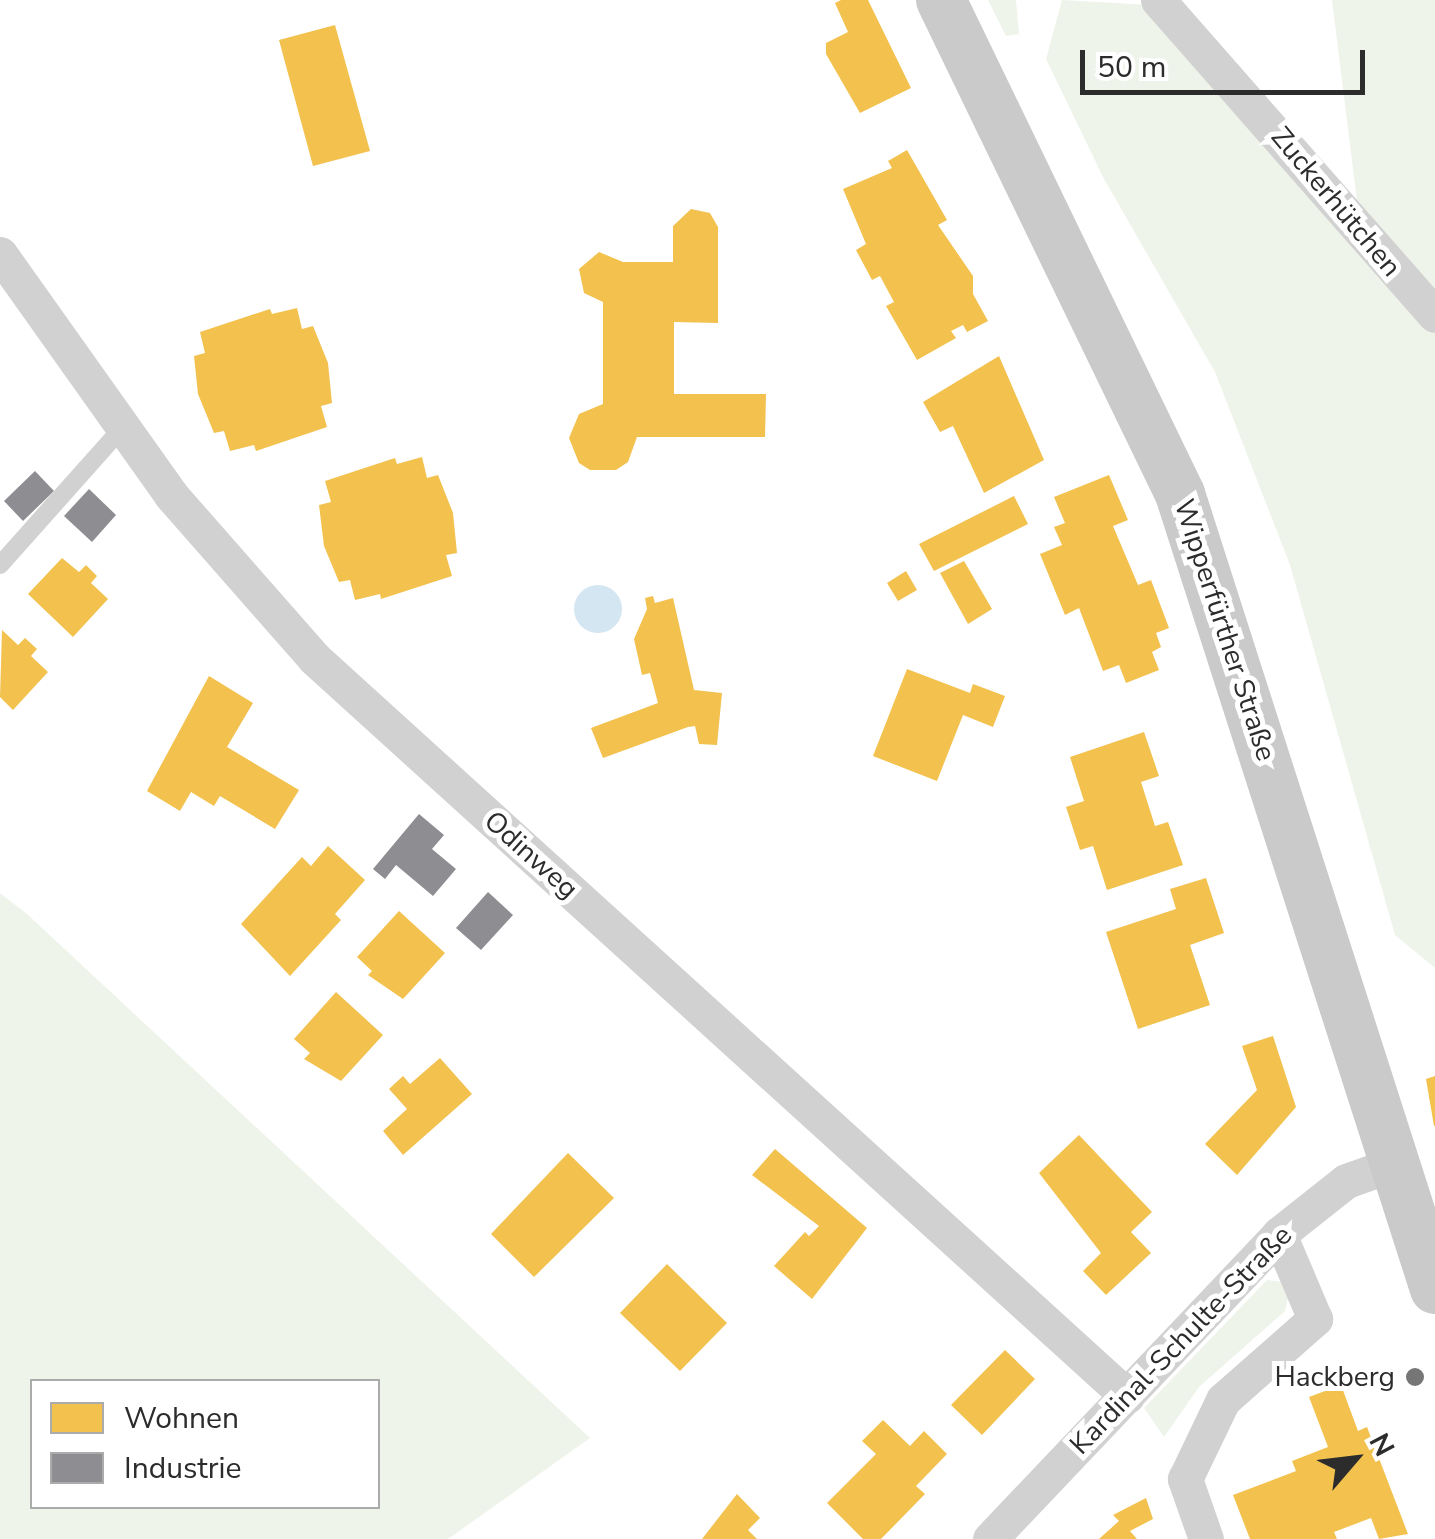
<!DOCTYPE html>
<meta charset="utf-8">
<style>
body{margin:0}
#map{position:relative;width:1435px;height:1539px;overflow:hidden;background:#fff;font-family:"Nunito Sans",sans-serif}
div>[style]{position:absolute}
.green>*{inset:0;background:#eff4ea}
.water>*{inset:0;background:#d4e6f2}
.round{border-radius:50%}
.homes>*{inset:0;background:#f2c14e}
.industry>*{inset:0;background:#8d8d92}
.lane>*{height:18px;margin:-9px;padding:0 9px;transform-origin:9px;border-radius:9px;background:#d1d1d1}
.street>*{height:35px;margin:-17.5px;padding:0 17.5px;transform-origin:17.5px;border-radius:17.5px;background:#d1d1d1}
.secondary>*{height:50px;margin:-25px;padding:0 25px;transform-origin:25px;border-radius:25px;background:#cacaca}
.dots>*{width:28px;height:28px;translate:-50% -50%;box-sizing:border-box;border:5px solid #fff;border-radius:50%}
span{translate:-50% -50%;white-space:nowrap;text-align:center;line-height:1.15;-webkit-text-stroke:10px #fff;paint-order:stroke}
.street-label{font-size:28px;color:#2c2c2c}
.poi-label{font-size:28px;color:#2c2c2c}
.right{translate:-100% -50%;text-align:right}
.legend{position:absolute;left:30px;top:1379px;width:350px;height:130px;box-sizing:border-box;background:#fff;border:2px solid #ababab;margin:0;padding:12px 18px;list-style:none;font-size:30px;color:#2c2c2c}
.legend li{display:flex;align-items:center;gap:20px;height:50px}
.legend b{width:50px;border:2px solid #ababab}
.north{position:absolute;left:1305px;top:1409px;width:100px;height:100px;-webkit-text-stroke:8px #fff;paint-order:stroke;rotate:62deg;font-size:28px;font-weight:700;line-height:40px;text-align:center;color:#2c2c2c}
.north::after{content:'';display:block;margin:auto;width:35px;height:45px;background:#2c2c2c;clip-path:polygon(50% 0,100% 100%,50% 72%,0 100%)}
.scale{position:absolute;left:1080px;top:50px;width:285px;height:45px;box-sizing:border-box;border:5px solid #2c2c2c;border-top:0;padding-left:12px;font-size:30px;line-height:35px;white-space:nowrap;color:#2c2c2c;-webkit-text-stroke:8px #fff;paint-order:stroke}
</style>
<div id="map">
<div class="green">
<div style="clip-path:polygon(988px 0,1016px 0,1019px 34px,1006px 36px)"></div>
<div style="clip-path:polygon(1062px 0,1150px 5px,1435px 329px,1435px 968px,1395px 935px,1290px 565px,1215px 372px,1104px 179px,1046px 59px)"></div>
<div style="clip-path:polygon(1332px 0,1435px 0,1435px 297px,1358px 209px)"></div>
<div style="clip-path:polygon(evenodd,0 893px,27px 914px,590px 1438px,448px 1539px,0 1539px,0 893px,32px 1382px,378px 1382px,378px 1506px,32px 1506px,32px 1382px)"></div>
<div style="clip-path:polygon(1267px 1280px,1283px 1282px,1289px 1293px,1285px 1311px,1199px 1387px,1164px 1437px,1144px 1408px)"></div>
</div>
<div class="water">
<div class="round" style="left:574px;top:585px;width:48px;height:48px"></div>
</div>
<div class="homes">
<div style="clip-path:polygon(841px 0,868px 0,911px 88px,860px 113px,826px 54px,826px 43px,848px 32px,835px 3px)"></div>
<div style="clip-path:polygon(335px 25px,370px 151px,313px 166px,279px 40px)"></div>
<div style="clip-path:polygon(907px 150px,947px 220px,938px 225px,973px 276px,973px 294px,988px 321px,967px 332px,963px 325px,951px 331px,956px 338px,917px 360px,886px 306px,894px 302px,880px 276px,872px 280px,856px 250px,866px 244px,843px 189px,892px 168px,888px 161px)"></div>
<div style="clip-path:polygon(691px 209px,710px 213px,718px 227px,718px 323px,674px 322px,674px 394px,766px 394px,765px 437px,637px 437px,628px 462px,616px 470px,590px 470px,579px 463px,569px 438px,579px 414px,603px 404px,603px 302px,584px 293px,579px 269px,599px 252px,623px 262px,673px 262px,673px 226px)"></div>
<div style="clip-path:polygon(297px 308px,302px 329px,313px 326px,328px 363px,332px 403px,321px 406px,327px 427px,256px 451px,254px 445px,230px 451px,224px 431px,214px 433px,198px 394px,194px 356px,205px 353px,200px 332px,270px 309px,272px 314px)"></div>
<div style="clip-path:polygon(999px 356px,1044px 460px,984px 493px,953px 426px,940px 432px,923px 402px)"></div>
<div style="clip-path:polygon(422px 457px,427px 478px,438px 475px,453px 513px,457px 553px,446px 555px,452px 576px,381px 599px,380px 594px,355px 600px,350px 580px,339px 582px,324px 546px,319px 505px,331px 502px,325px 481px,395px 458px,397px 464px)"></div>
<div style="clip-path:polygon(1109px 475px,1128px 520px,1113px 526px,1138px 585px,1151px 580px,1169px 628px,1156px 633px,1161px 647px,1152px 652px,1159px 670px,1126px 683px,1119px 665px,1103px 671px,1079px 608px,1065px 615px,1040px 554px,1062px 545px,1054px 527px,1065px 523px,1054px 497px)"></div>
<div style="clip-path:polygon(1014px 496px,1028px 524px,934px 571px,919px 544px)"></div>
<div style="clip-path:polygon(62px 558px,79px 572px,86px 565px,97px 576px,91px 583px,108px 599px,73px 637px,28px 594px)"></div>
<div style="clip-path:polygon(964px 561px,992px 609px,968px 624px,940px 573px)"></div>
<div style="clip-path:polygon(906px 571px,917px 590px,898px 601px,887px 583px)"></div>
<div style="clip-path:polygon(653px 596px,655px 603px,673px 598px,694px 690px,722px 693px,717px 745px,699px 744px,695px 726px,688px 727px,603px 758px,591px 728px,658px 703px,650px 673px,642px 675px,634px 639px,647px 609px,645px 598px)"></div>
<div style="clip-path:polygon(2px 630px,18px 645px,25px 638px,37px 649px,31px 656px,48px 672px,13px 710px,0 697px)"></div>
<div style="clip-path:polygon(907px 669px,970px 693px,973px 684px,1005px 696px,993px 727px,963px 715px,937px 781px,873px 756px)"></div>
<div style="clip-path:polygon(209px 676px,253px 703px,227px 747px,299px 790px,275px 829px,220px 796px,214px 806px,191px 792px,180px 811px,147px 791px)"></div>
<div style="clip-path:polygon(1144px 732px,1159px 776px,1141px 782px,1155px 826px,1168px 822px,1183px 865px,1107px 890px,1093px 846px,1080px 850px,1066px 807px,1084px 801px,1070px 757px)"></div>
<div style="clip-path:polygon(328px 846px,365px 880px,335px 914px,341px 920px,290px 976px,241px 924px,302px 857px,311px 866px)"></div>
<div style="clip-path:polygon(1206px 878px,1224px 933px,1190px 945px,1210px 1005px,1138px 1029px,1106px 932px,1176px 909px,1170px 889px)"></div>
<div style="clip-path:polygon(399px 911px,445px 953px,403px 999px,368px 975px,372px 971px,357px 957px)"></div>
<div style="clip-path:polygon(336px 992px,383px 1035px,341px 1081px,304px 1059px,310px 1053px,294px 1039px)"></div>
<div style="clip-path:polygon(1273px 1036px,1296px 1107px,1237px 1175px,1205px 1144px,1257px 1090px,1242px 1046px)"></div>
<div style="clip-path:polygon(440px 1058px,472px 1094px,403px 1155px,383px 1131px,407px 1109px,389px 1089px,403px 1076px,410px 1084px)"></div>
<div style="clip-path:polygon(1435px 1076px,1435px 1126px,1434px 1126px,1426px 1079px)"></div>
<div style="clip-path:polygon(1079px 1135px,1152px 1212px,1131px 1232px,1151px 1253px,1106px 1295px,1083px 1271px,1101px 1253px,1039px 1173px)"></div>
<div style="clip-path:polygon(775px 1149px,867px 1228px,812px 1299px,774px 1266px,805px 1232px,809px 1236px,819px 1226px,752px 1175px)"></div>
<div style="clip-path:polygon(568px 1153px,614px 1198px,534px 1277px,491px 1234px)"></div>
<div style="clip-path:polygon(667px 1264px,727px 1323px,680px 1371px,620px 1313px)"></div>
<div style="clip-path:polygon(1005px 1350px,1035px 1379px,982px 1435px,951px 1405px)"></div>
<div style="clip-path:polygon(1341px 1385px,1358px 1431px,1367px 1427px,1408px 1534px,1379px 1539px,1371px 1518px,1334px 1532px,1337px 1539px,1250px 1539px,1233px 1495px,1296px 1471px,1292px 1461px,1328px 1447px,1309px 1397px)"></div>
<div style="clip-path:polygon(883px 1420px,910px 1446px,924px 1431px,947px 1454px,916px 1486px,925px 1494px,881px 1539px,863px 1539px,827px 1503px,876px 1454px,862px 1441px)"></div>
<div style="clip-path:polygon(737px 1494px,760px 1518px,748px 1530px,757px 1539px,702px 1539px)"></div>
<div style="clip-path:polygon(1146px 1498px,1153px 1519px,1130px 1531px,1137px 1539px,1099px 1539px,1119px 1521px,1113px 1515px)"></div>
</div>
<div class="industry">
<div style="clip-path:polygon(35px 471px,54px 491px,23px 521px,4px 501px)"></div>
<div style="clip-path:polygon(89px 489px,116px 515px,92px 542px,64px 516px)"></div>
<div style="clip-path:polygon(419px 814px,444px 835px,432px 849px,456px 869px,433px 896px,396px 865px,385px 879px,373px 869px)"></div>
<div style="clip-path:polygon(488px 892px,513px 915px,481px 950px,456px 928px)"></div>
</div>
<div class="lane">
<div style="left:0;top:565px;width:183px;rotate:-48.3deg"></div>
</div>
<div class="street">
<div style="left:1158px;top:0;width:419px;rotate:48.7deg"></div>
<div style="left:0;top:254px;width:296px;rotate:54.6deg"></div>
<div style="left:171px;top:495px;width:217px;rotate:48.7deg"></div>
<div style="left:314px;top:658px;width:1098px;rotate:42.23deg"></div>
<div style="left:990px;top:1539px;width:420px;rotate:-46.5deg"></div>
<div style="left:1279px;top:1234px;width:85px;rotate:-38.3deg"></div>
<div style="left:1346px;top:1181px;width:48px;rotate:-19.6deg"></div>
<div style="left:1206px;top:1539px;width:64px;rotate:-109.3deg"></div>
<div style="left:1185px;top:1479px;width:88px;rotate:-64.3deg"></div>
<div style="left:1223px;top:1400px;width:123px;rotate:-41.4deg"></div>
<div style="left:1315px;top:1319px;width:92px;rotate:-113deg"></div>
</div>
<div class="secondary">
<div style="left:941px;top:0;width:549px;rotate:64.18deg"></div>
<div style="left:1180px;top:494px;width:835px;rotate:72.22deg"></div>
</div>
<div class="dots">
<div style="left:1415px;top:1377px;background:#767676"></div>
</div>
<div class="street-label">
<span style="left:1336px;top:202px;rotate:50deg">Zuckerhütchen</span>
<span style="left:1225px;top:630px;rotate:72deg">Wipperfürther Straße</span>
<span style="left:531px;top:855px;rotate:42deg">Odinweg</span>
<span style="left:1181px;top:1340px;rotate:-46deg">Kardinal-Schulte-Straße</span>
</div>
<div class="poi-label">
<span class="right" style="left:1395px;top:1377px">Hackberg</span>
</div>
<ul class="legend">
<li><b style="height:28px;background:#f2c14e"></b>Wohnen</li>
<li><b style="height:28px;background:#8d8d92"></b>Industrie</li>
</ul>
<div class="north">N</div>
<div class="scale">50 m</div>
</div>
